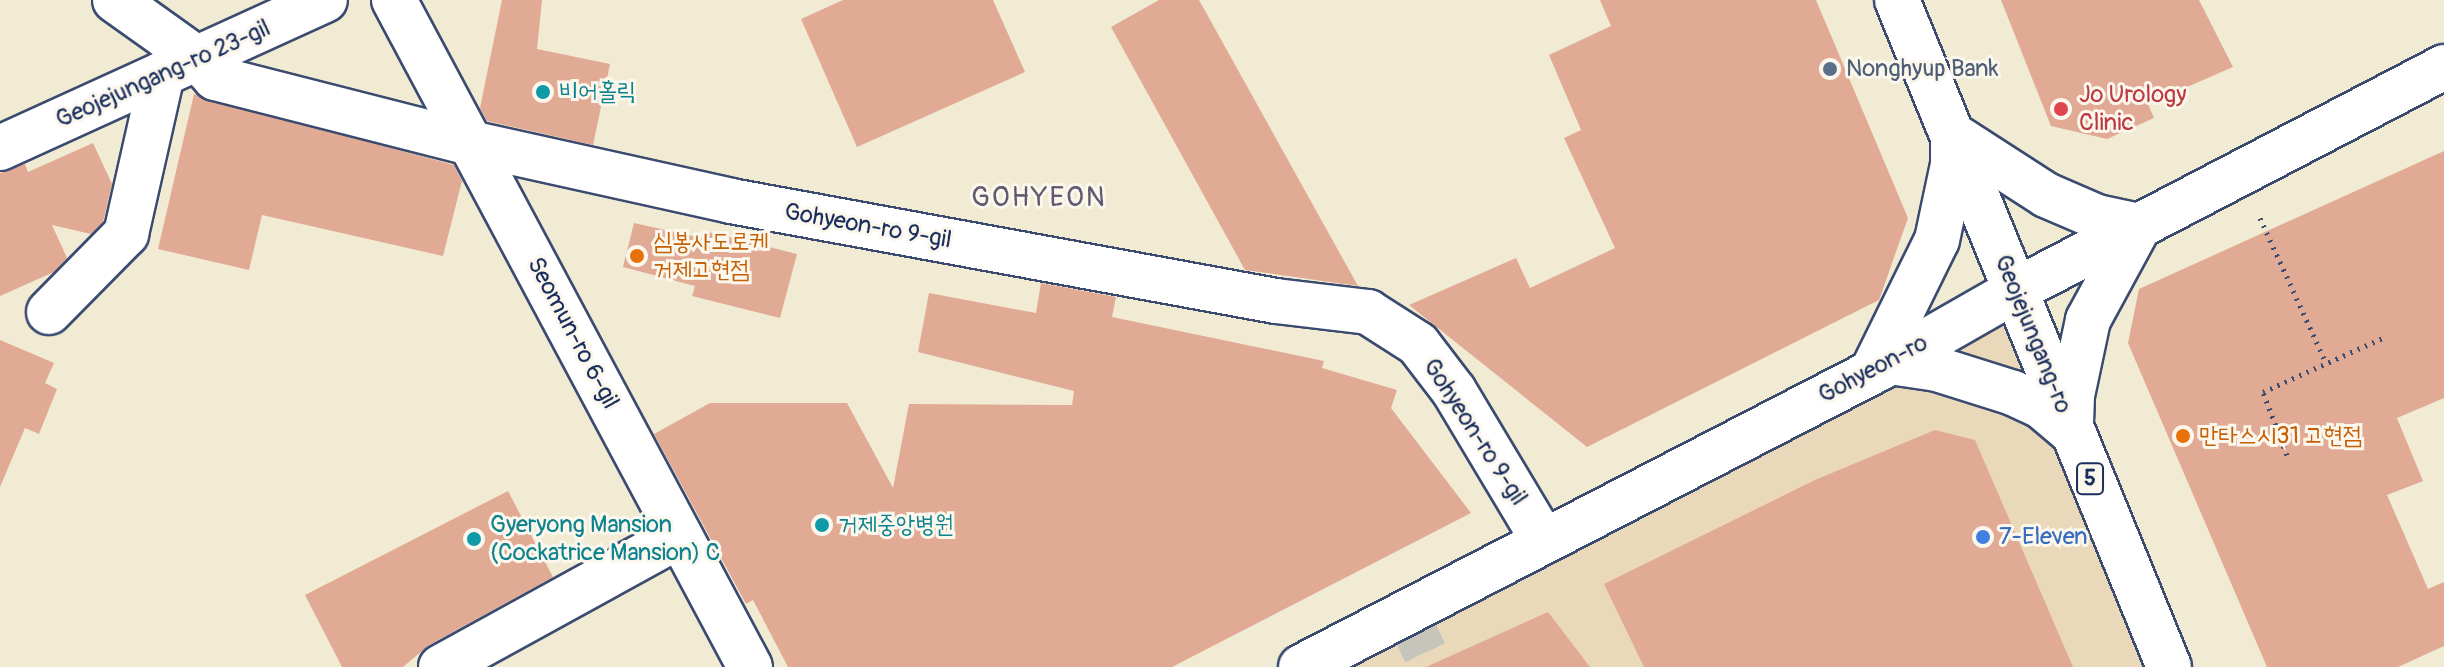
<!DOCTYPE html>
<meta charset="utf-8">
<style>
body{margin:0}
#map{position:relative;width:2444px;height:667px;overflow:hidden;background:#f1ebd4;font-family:Pangolin,"Poor Story",sans-serif}
div>[style]{position:absolute}
.built>*{inset:0;background:#ead8ba}
.building>*{inset:0;background:#e1aa95}
.minor-tunnel>*{height:44px;margin-top:-22px;transform-origin:0;background:repeating-linear-gradient(90deg,#c6c5bc 0 44px,transparent 0 66px)}
.path>*{height:5px;margin-top:-2.5px;transform-origin:0;background:repeating-linear-gradient(90deg,#3b4b70 0 2px,transparent 0 8px)}
.roads{filter:drop-shadow(2px 0 #3b4b70) drop-shadow(-2px 0 #3b4b70) drop-shadow(0 2px #3b4b70) drop-shadow(0 -2px #3b4b70)}
.minor>*{height:44px;margin:-22px;padding:0 22px;transform-origin:22px;border-radius:22px;background:#fff}
.major>*{height:44px;margin:-22px;padding:0 22px;transform-origin:22px;border-radius:22px;background:#fff}
.dots>*{width:22px;height:22px;translate:-50% -50%;box-sizing:border-box;border:4px solid #fbf7ec;border-radius:50%}
span{translate:-50% -50%;white-space:nowrap;text-align:center;line-height:1.15;-webkit-text-stroke:6px #fbf7ec;paint-order:stroke}
.shield-label span{padding:2px 6px;background:#fbf7ec;border:2px solid;border-radius:6px;-webkit-text-stroke-width:0}
.shield-label{font-size:22px;color:#1b2f5e;font-weight:700}
.service-label{font-size:24px;color:#4e5e75}
.left{translate:0 -50%;text-align:left}
.street-label{font-size:24px;color:#1b2f5e}
.culture-label{font-size:24px;color:#0d838f}
.health-label{font-size:24px;color:#be3a42}
.food-label{font-size:24px;color:#c56008}
.shop-label{font-size:24px;color:#366cbe}
.quarter-label{font-size:28px;color:#605a71;letter-spacing:2px}
</style>
<div id="map">
<div class="built">
<div style="clip-path:polygon(2016px 290px,2169px 667px,1301px 667px)"></div>
</div>
<div class="building">
<div style="clip-path:polygon(502px 0,542px 0,537px 49px,610px 64px,593px 145px,487px 121px,480px 108px)"></div>
<div style="clip-path:polygon(843px 0,993px 0,1025px 72px,857px 147px,801px 19px)"></div>
<div style="clip-path:polygon(1159px 0,1199px 0,1358px 286px,1245px 270px,1111px 27px)"></div>
<div style="clip-path:polygon(1600px 0,1816px 0,1908px 218px,1879px 300px,1587px 447px,1409px 305px,1516px 258px,1530px 288px,1615px 248px,1564px 138px,1581px 130px,1549px 55px,1611px 26px)"></div>
<div style="clip-path:polygon(2001px 0,2199px 0,2233px 67px,2148px 104px,2154px 118px,2107px 139px,2051px 126px)"></div>
<div style="clip-path:polygon(194px 94px,454px 165px,462px 181px,443px 256px,262px 215px,249px 270px,158px 249px)"></div>
<div style="clip-path:polygon(93px 143px,112px 184px,103px 222px,91px 234px,52px 225px,67px 258px,54px 272px,0 296px,0 173px,25px 164px,28px 172px)"></div>
<div style="clip-path:polygon(2444px 151px,2444px 398px,2397px 418px,2423px 481px,2387px 495px,2428px 589px,2444px 582px,2444px 646px,2398px 667px,2267px 667px,2128px 343px,2139px 289px)"></div>
<div style="clip-path:polygon(634px 223px,706px 239px,708px 232px,797px 254px,780px 318px,692px 296px,695px 286px,623px 267px)"></div>
<div style="clip-path:polygon(1041px 283px,1116px 297px,1112px 317px,1324px 361px,1322px 368px,1397px 390px,1391px 408px,1471px 513px,1172px 667px,788px 667px,753px 600px,746px 604px,654px 434px,710px 403px,847px 403px,893px 488px,909px 404px,1072px 405px,1074px 391px,918px 352px,929px 293px,1036px 313px)"></div>
<div style="clip-path:polygon(0 340px,54px 363px,45px 383px,57px 389px,39px 434px,25px 428px,0 487px)"></div>
<div style="clip-path:polygon(1935px 430px,1975px 440px,2073px 667px,1644px 667px,1604px 584px,1815px 480px)"></div>
<div style="clip-path:polygon(508px 491px,553px 577px,429px 645px,403px 667px,342px 667px,305px 595px)"></div>
<div style="clip-path:polygon(1548px 612px,1590px 667px,1426px 667px)"></div>
</div>
<div class="minor-tunnel">
<div style="left:1406px;top:613px;width:60px;rotate:64.3deg"></div>
</div>
<div class="path">
<div style="left:2260px;top:218px;width:159px;rotate:65.5deg"></div>
<div style="left:2287px;top:455px;width:67px;rotate:-110.9deg"></div>
<div style="left:2263px;top:392px;width:134px;rotate:-24.3deg"></div>
</div>
<div class="roads">
<div class="minor">
<div style="left:115px;top:0;width:103px;rotate:35.5deg"></div>
<div style="left:199px;top:60px;width:24px;rotate:48deg"></div>
<div style="left:215px;top:78px;width:263px;rotate:14.3deg"></div>
<div style="left:470px;top:143px;width:267px;rotate:12.5deg"></div>
<div style="left:731px;top:201px;width:554px;rotate:10.4deg"></div>
<div style="left:1276px;top:301px;width:93px;rotate:6.8deg"></div>
<div style="left:1368px;top:312px;width:59px;rotate:32.6deg"></div>
<div style="left:1418px;top:344px;width:59px;rotate:52.5deg"></div>
<div style="left:1454px;top:391px;width:171px;rotate:59.1deg"></div>
<div style="left:394px;top:0;width:756px;rotate:61.91deg"></div>
<div style="left:0;top:148px;width:357px;rotate:-24.5deg"></div>
<div style="left:49px;top:312px;width:110px;rotate:-45.4deg"></div>
<div style="left:126px;top:234px;width:164px;rotate:-77.3deg"></div>
<div style="left:1890px;top:362px;width:48px;rotate:8.5deg"></div>
<div style="left:1937px;top:369px;width:80px;rotate:17.5deg"></div>
<div style="left:2013px;top:393px;width:31px;rotate:25deg"></div>
<div style="left:2041px;top:406px;width:39px;rotate:40deg"></div>
<div style="left:1872px;top:372px;width:147px;rotate:-63.8deg"></div>
<div style="left:1937px;top:240px;width:77px;rotate:-78deg"></div>
<div style="left:1953px;top:165px;width:30px;rotate:-90deg"></div>
<div style="left:1953px;top:135px;width:111px;rotate:32.8deg"></div>
<div style="left:2046px;top:195px;width:56px;rotate:23.3deg"></div>
<div style="left:2097px;top:217px;width:43px;rotate:12.1deg"></div>
<div style="left:2139px;top:226px;width:107px;rotate:118.5deg"></div>
<div style="left:2088px;top:320px;width:77px;rotate:102deg"></div>
<div style="left:2072px;top:395px;width:36px;rotate:92deg"></div>
<div style="left:441px;top:667px;width:272px;rotate:-28.8deg"></div>
<div style="left:1301px;top:667px;width:652px;rotate:-27.31deg"></div>
<div style="left:1880px;top:368px;width:157px;rotate:-29.8deg"></div>
<div style="left:2016px;top:290px;width:483px;rotate:-27.5deg"></div>
</div>
<div class="major">
<div style="left:1897px;top:0;width:720px;rotate:67.81deg"></div>
</div>
</div>
<div class="dots">
<div style="left:1830px;top:69px;background:#5c6f8a"></div>
<div style="left:543px;top:92px;background:#0f9aa8"></div>
<div style="left:2061px;top:109px;background:#e0444e"></div>
<div style="left:637px;top:256px;background:#e8710a"></div>
<div style="left:2183px;top:436px;background:#e8710a"></div>
<div style="left:822px;top:525px;background:#0f9aa8"></div>
<div style="left:1983px;top:537px;background:#3f7fe0"></div>
<div style="left:474px;top:539px;background:#0f9aa8"></div>
</div>
<div class="shield-label">
<span style="left:2090px;top:479px">5</span>
</div>
<div class="service-label">
<span class="left" style="left:1846px;top:69px">Nonghyup Bank</span>
</div>
<div class="street-label">
<span style="left:163px;top:74px;rotate:-24deg">Geojejungang-ro 23-gil</span>
<span style="left:868px;top:226px;rotate:10deg">Gohyeon-ro 9-gil</span>
<span style="left:573px;top:333px;rotate:62deg">Seomun-ro 6-gil</span>
<span style="left:2033px;top:334px;rotate:68deg">Geojejungang-ro</span>
<span style="left:1873px;top:369px;rotate:-28deg">Gohyeon-ro</span>
<span style="left:1475px;top:432px;rotate:57deg">Gohyeon-ro 9-gil</span>
</div>
<div class="culture-label">
<span class="left" style="left:559px;top:92px">비어홀릭</span>
<span class="left" style="left:490px;top:539px">Gyeryong Mansion<br>(Cockatrice Mansion) C</span>
<span class="left" style="left:838px;top:525px">거제중앙병원</span>
</div>
<div class="health-label">
<span class="left" style="left:2079px;top:109px">Jo Urology<br>Clinic</span>
</div>
<div class="food-label">
<span class="left" style="left:653px;top:256px">심봉사도로케<br>거제고현점</span>
<span class="left" style="left:2199px;top:436px">만타스시31 고현점</span>
</div>
<div class="shop-label">
<span class="left" style="left:1999px;top:537px">7-Eleven</span>
</div>
<div class="quarter-label">
<span style="left:1039px;top:198px">GOHYEON</span>
</div>
</div>
